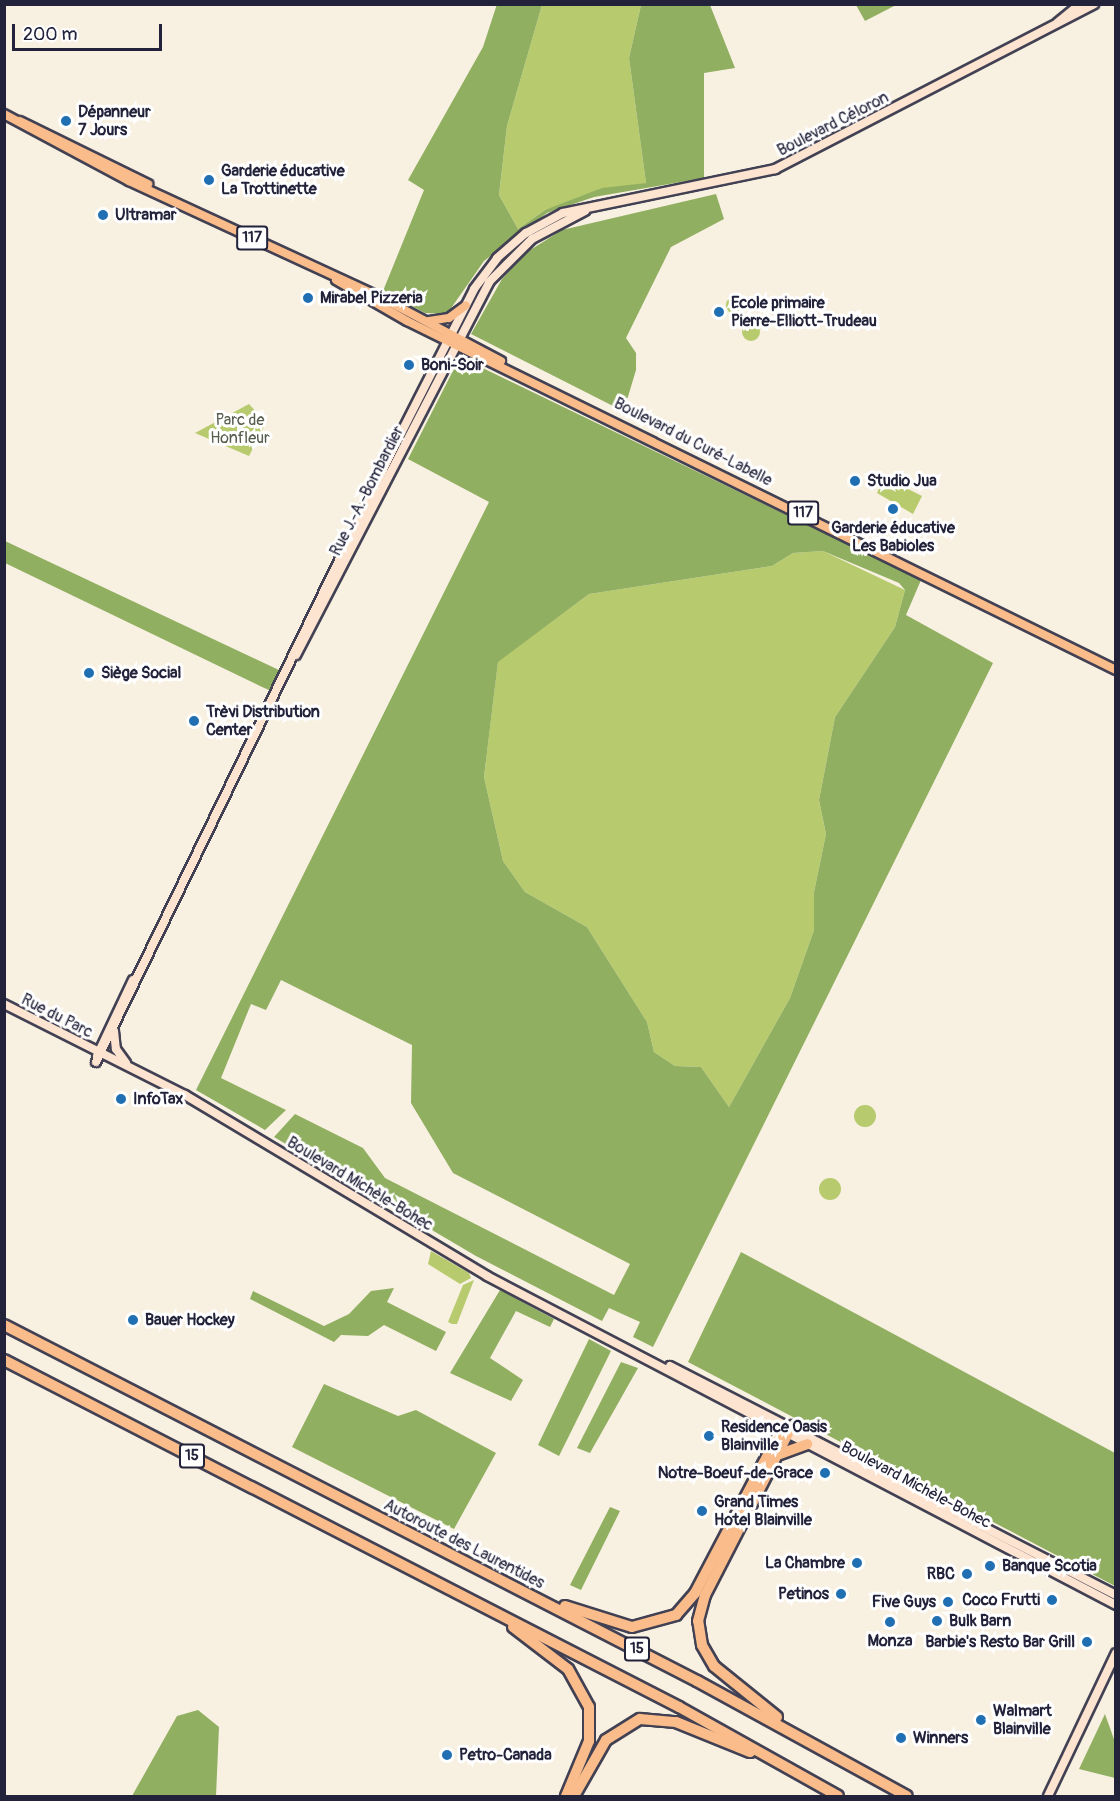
<!DOCTYPE html>
<meta charset="utf-8">
<style>
body{margin:0}
#map{position:relative;width:1120px;height:1801px;overflow:hidden;background:#f8f0e1;font-family:Pangolin,sans-serif}
div>[style]{position:absolute}
.green>*{inset:0;background:#b7cb6e}
.round{border-radius:50%}
.forest>*{inset:0;background:#91af61}
.roads{filter:drop-shadow(2px 0 #424154) drop-shadow(-2px 0 #424154) drop-shadow(0 2px #424154) drop-shadow(0 -2px #424154)}
.secondary>*{height:8px;margin:-4px;padding:0 4px;transform-origin:4px;border-radius:4px;background:#fde4d0}
.primary>*{height:8px;margin:-4px;padding:0 4px;transform-origin:4px;border-radius:4px;background:#f9bc8a}
.highway>*{height:10px;margin:-5px;padding:0 5px;transform-origin:5px;border-radius:5px;background:#f9bc8a}
.dots>*{width:16px;height:16px;translate:-50% -50%;box-sizing:border-box;border:3px solid #fff;border-radius:50%}
span{translate:-50% -50%;white-space:nowrap;text-align:center;line-height:1.15;-webkit-text-stroke:6px #fff;paint-order:stroke}
.shield-label span{padding:2px 4px;background:#fff;border:2px solid;border-radius:4px;-webkit-text-stroke-width:0}
.shield-label{font-size:15px;color:#22223b;font-weight:700}
.poi-label{font-size:16px;color:#22223b;font-weight:700}
.left{translate:0 -50%;text-align:left}
.right{translate:-100% -50%;text-align:right}
.street-label{font-size:16px;color:#22223b}
.park-label{font-size:16px;color:#565d4d}
.frame{position:absolute;inset:0;border:6px solid #22223b;pointer-events:none}
.scale{position:absolute;left:12px;top:24px;width:150px;height:27px;box-sizing:border-box;border:3px solid #22223b;border-top:0;padding-left:8px;font-size:18px;line-height:21px;white-space:nowrap;color:#22223b;-webkit-text-stroke:4px #fff;paint-order:stroke}
</style>
<div id="map">
<div class="green">
<div style="clip-path:polygon(542px 5px,641px 5px,629px 58px,646px 183px,545px 210px,518px 229px,499px 195px,507px 126px)"></div>
<div class="round" style="left:726px;top:296px;width:18px;height:18px"></div>
<div class="round" style="left:742px;top:323px;width:18px;height:18px"></div>
<div style="clip-path:polygon(249px 404px,266px 423px,249px 456px,195px 433px)"></div>
<div style="clip-path:polygon(884px 477px,922px 496px,913px 514px,877px 493px)"></div>
<div style="clip-path:polygon(823px 551px,905px 590px,895px 627px,835px 717px,819px 800px,826px 834px,814px 892px,814px 930px,790px 998px,729px 1107px,701px 1067px,675px 1066px,654px 1052px,647px 1022px,587px 927px,525px 892px,503px 861px,484px 777px,498px 661px,589px 594px,772px 566px,793px 553px)"></div>
<div class="round" style="left:854px;top:1105px;width:22px;height:22px"></div>
<div class="round" style="left:819px;top:1178px;width:22px;height:22px"></div>
<div style="clip-path:polygon(431px 1251px,469px 1273px,471px 1278px,460px 1284px,428px 1264px)"></div>
<div style="clip-path:polygon(474px 1280px,457px 1324px,452px 1324px,448px 1322px,463px 1285px)"></div>
</div>
<div class="forest">
<div style="clip-path:polygon(497px 4px,542px 5px,507px 126px,499px 195px,518px 229px,545px 210px,602px 188px,646px 183px,629px 58px,641px 5px,710px 5px,735px 68px,704px 73px,704px 178px,594px 197px,547px 213px,484px 261px,447px 314px,425px 313px,383px 291px,424px 190px,408px 180px,483px 47px)"></div>
<div style="clip-path:polygon(856px 5px,896px 5px,865px 21px)"></div>
<div style="clip-path:polygon(716px 194px,724px 219px,671px 247px,626px 338px,636px 353px,636px 370px,627px 400px,617px 408px,471px 334px,502px 279px,527px 252px,562px 230px)"></div>
<div style="clip-path:polygon(evenodd,460px 357px,921px 580px,906px 615px,993px 663px,653px 1347px,633px 1337px,640px 1322px,609px 1308px,602px 1321px,476px 1256px,274px 1137px,295px 1114px,363px 1148px,385px 1178px,614px 1295px,630px 1264px,453px 1173px,411px 1103px,412px 1045px,281px 980px,266px 1010px,251px 1004px,221px 1078px,286px 1110px,265px 1130px,196px 1090px,489px 502px,408px 459px,460px 357px,823px 551px,899px 583px,905px 590px,895px 627px,835px 717px,819px 800px,826px 834px,814px 892px,814px 930px,790px 998px,729px 1107px,701px 1067px,675px 1066px,654px 1052px,647px 1022px,587px 927px,525px 892px,503px 861px,484px 777px,498px 662px,589px 594px,772px 566px,793px 553px,823px 551px)"></div>
<div style="clip-path:polygon(5px 541px,281px 671px,271px 691px,260px 686px,5px 563px)"></div>
<div style="clip-path:polygon(741px 1252px,1115px 1453px,1115px 1586px,688px 1362px)"></div>
<div style="clip-path:polygon(394px 1288px,387px 1302px,446px 1332px,436px 1351px,384px 1325px,368px 1336px,341px 1335px,334px 1342px,250px 1299px,253px 1291px,324px 1326px,349px 1314px,371px 1291px)"></div>
<div style="clip-path:polygon(500px 1290px,554px 1319px,550px 1327px,516px 1311px,490px 1358px,523px 1380px,511px 1401px,450px 1373px)"></div>
<div style="clip-path:polygon(589px 1339px,611px 1351px,559px 1456px,538px 1445px)"></div>
<div style="clip-path:polygon(621px 1362px,638px 1368px,590px 1453px,577px 1448px)"></div>
<div style="clip-path:polygon(324px 1384px,398px 1416px,416px 1410px,496px 1453px,454px 1529px,292px 1447px)"></div>
<div style="clip-path:polygon(610px 1507px,620px 1511px,581px 1590px,570px 1585px)"></div>
<div style="clip-path:polygon(198px 1710px,219px 1727px,216px 1796px,132px 1796px,177px 1716px)"></div>
<div style="clip-path:polygon(1105px 1714px,1115px 1742px,1115px 1778px,1079px 1769px)"></div>
</div>
<div class="roads">
<div class="secondary">
<div style="left:1058px;top:22px;width:28px;rotate:-39deg"></div>
<div style="left:296px;top:655px;width:420px;rotate:-62.6deg"></div>
<div style="left:489px;top:282px;width:61px;rotate:-45deg"></div>
<div style="left:532px;top:239px;width:60px;rotate:-27.8deg"></div>
<div style="left:4px;top:1004px;width:203px;rotate:26.7deg"></div>
<div style="left:185px;top:1095px;width:352px;rotate:30.9deg"></div>
<div style="left:487px;top:1276px;width:710px;rotate:27.61deg"></div>
<div style="left:114px;top:1031px;width:18px;rotate:84deg"></div>
<div style="left:116px;top:1049px;width:17px;rotate:54deg"></div>
<div style="left:97px;top:1056px;width:84px;rotate:-64.7deg"></div>
<div style="left:96px;top:1062px;width:681px;rotate:-64.15deg"></div>
<div style="left:393px;top:449px;width:179px;rotate:-63.1deg"></div>
<div style="left:474px;top:289px;width:39px;rotate:-53deg"></div>
<div style="left:497px;top:258px;width:38px;rotate:-41deg"></div>
<div style="left:526px;top:233px;width:42px;rotate:-28.4deg"></div>
<div style="left:563px;top:213px;width:217px;rotate:-11.7deg"></div>
<div style="left:775px;top:169px;width:359px;rotate:-27.3deg"></div>
<div style="left:670px;top:1366px;width:501px;rotate:27.18deg"></div>
<div style="left:1048px;top:1796px;width:158px;rotate:-64.6deg"></div>
</div>
<div class="primary">
<div style="left:4px;top:114px;width:142px;rotate:28.2deg"></div>
<div style="left:129px;top:181px;width:277px;rotate:24.8deg"></div>
<div style="left:380px;top:297px;width:137px;rotate:27.9deg"></div>
<div style="left:20px;top:121px;width:143px;rotate:26.2deg"></div>
<div style="left:336px;top:280px;width:82px;rotate:30deg"></div>
<div style="left:407px;top:321px;width:790px;rotate:26.21deg"></div>
<div style="left:429px;top:321px;width:20px;rotate:-9deg"></div>
<div style="left:449px;top:318px;width:21px;rotate:-37deg"></div>
</div>
<div class="highway">
<div style="left:4px;top:1325px;width:779px;rotate:27.19deg"></div>
<div style="left:697px;top:1681px;width:239px;rotate:28.7deg"></div>
<div style="left:4px;top:1360px;width:759px;rotate:27.21deg"></div>
<div style="left:679px;top:1707px;width:182px;rotate:29.2deg"></div>
<div style="left:780px;top:1454px;width:29px;rotate:-20deg"></div>
<div style="left:565px;top:1606px;width:70px;rotate:17.4deg"></div>
<div style="left:632px;top:1627px;width:46px;rotate:-15.3deg"></div>
<div style="left:676px;top:1615px;width:29px;rotate:-49deg"></div>
<div style="left:695px;top:1593px;width:184px;rotate:-62.2deg"></div>
<div style="left:513px;top:1627px;width:69px;rotate:37.4deg"></div>
<div style="left:568px;top:1669px;width:43px;rotate:61.1deg"></div>
<div style="left:589px;top:1707px;width:34px;rotate:90deg"></div>
<div style="left:589px;top:1741px;width:60px;rotate:112.7deg"></div>
<div style="left:777px;top:1717px;width:81px;rotate:-141deg"></div>
<div style="left:714px;top:1666px;width:24px;rotate:-120deg"></div>
<div style="left:702px;top:1645px;width:24px;rotate:-99deg"></div>
<div style="left:698px;top:1621px;width:27px;rotate:-75deg"></div>
<div style="left:705px;top:1595px;width:190px;rotate:-62.8deg"></div>
<div style="left:574px;top:1796px;width:64px;rotate:-60.3deg"></div>
<div style="left:606px;top:1740px;width:40px;rotate:-32deg"></div>
<div style="left:640px;top:1719px;width:36px;rotate:5deg"></div>
<div style="left:676px;top:1722px;width:80px;rotate:22.1deg"></div>
</div>
</div>
<div class="dots">
<div style="left:66px;top:121px;background:#1f6fb2"></div>
<div style="left:209px;top:180px;background:#1f6fb2"></div>
<div style="left:103px;top:215px;background:#1f6fb2"></div>
<div style="left:308px;top:298px;background:#1f6fb2"></div>
<div style="left:719px;top:312px;background:#1f6fb2"></div>
<div style="left:409px;top:365px;background:#1f6fb2"></div>
<div style="left:855px;top:481px;background:#1f6fb2"></div>
<div style="left:893px;top:509px;background:#1f6fb2"></div>
<div style="left:89px;top:673px;background:#1f6fb2"></div>
<div style="left:194px;top:721px;background:#1f6fb2"></div>
<div style="left:121px;top:1099px;background:#1f6fb2"></div>
<div style="left:133px;top:1320px;background:#1f6fb2"></div>
<div style="left:709px;top:1436px;background:#1f6fb2"></div>
<div style="left:825px;top:1473px;background:#1f6fb2"></div>
<div style="left:702px;top:1511px;background:#1f6fb2"></div>
<div style="left:857px;top:1563px;background:#1f6fb2"></div>
<div style="left:990px;top:1566px;background:#1f6fb2"></div>
<div style="left:967px;top:1574px;background:#1f6fb2"></div>
<div style="left:841px;top:1594px;background:#1f6fb2"></div>
<div style="left:1052px;top:1600px;background:#1f6fb2"></div>
<div style="left:948px;top:1602px;background:#1f6fb2"></div>
<div style="left:937px;top:1621px;background:#1f6fb2"></div>
<div style="left:890px;top:1622px;background:#1f6fb2"></div>
<div style="left:1087px;top:1642px;background:#1f6fb2"></div>
<div style="left:981px;top:1720px;background:#1f6fb2"></div>
<div style="left:901px;top:1738px;background:#1f6fb2"></div>
<div style="left:447px;top:1755px;background:#1f6fb2"></div>
</div>
<div class="shield-label">
<span style="left:252px;top:238px">117</span>
<span style="left:803px;top:513px">117</span>
<span style="left:192px;top:1456px">15</span>
<span style="left:637px;top:1649px">15</span>
</div>
<div class="poi-label">
<span class="left" style="left:78px;top:121px">Dépanneur<br>7 Jours</span>
<span class="left" style="left:221px;top:180px">Garderie éducative<br>La Trottinette</span>
<span class="left" style="left:115px;top:215px">Ultramar</span>
<span class="left" style="left:320px;top:298px">Mirabel Pizzeria</span>
<span class="left" style="left:731px;top:312px">Ecole primaire<br>Pierre-Elliott-Trudeau</span>
<span class="left" style="left:421px;top:365px">Boni-Soir</span>
<span class="left" style="left:867px;top:481px">Studio Jua</span>
<span style="left:893px;top:537px">Garderie éducative<br>Les Babioles</span>
<span class="left" style="left:101px;top:673px">Siège Social</span>
<span class="left" style="left:206px;top:721px">Trèvi Distribution<br>Center</span>
<span class="left" style="left:133px;top:1099px">InfoTax</span>
<span class="left" style="left:145px;top:1320px">Bauer Hockey</span>
<span class="left" style="left:721px;top:1436px">Residence Oasis<br>Blainville</span>
<span class="right" style="left:813px;top:1473px">Notre-Boeuf-de-Grace</span>
<span class="left" style="left:714px;top:1511px">Grand Times<br>Hotel Blainville</span>
<span class="right" style="left:845px;top:1563px">La Chambre</span>
<span class="left" style="left:1002px;top:1566px">Banque Scotia</span>
<span class="right" style="left:955px;top:1574px">RBC</span>
<span class="right" style="left:829px;top:1594px">Petinos</span>
<span class="right" style="left:1040px;top:1600px">Coco Frutti</span>
<span class="right" style="left:936px;top:1602px">Five Guys</span>
<span class="left" style="left:949px;top:1621px">Bulk Barn</span>
<span style="left:890px;top:1641px">Monza</span>
<span class="right" style="left:1075px;top:1642px">Barbie's Resto Bar Grill</span>
<span class="left" style="left:993px;top:1720px">Walmart<br>Blainville</span>
<span class="left" style="left:913px;top:1738px">Winners</span>
<span class="left" style="left:459px;top:1755px">Petro-Canada</span>
</div>
<div class="street-label">
<span style="left:833px;top:124px;rotate:-27deg">Boulevard Céloron</span>
<span style="left:693px;top:442px;rotate:27deg">Boulevard du Curé-Labelle</span>
<span style="left:367px;top:491px;rotate:-63deg">Rue J.-A.-Bombardier</span>
<span style="left:57px;top:1016px;rotate:27deg">Rue du Parc</span>
<span style="left:360px;top:1184px;rotate:31deg">Boulevard Michèle-Bohec</span>
<span style="left:916px;top:1485px;rotate:28deg">Boulevard Michèle-Bohec</span>
<span style="left:464px;top:1544px;rotate:27deg">Autoroute des Laurentides</span>
</div>
<div class="park-label">
<span style="left:240px;top:429px">Parc de<br>Honfleur</span>
</div>
<div class="frame"></div>
<div class="scale">200 m</div>
</div>
